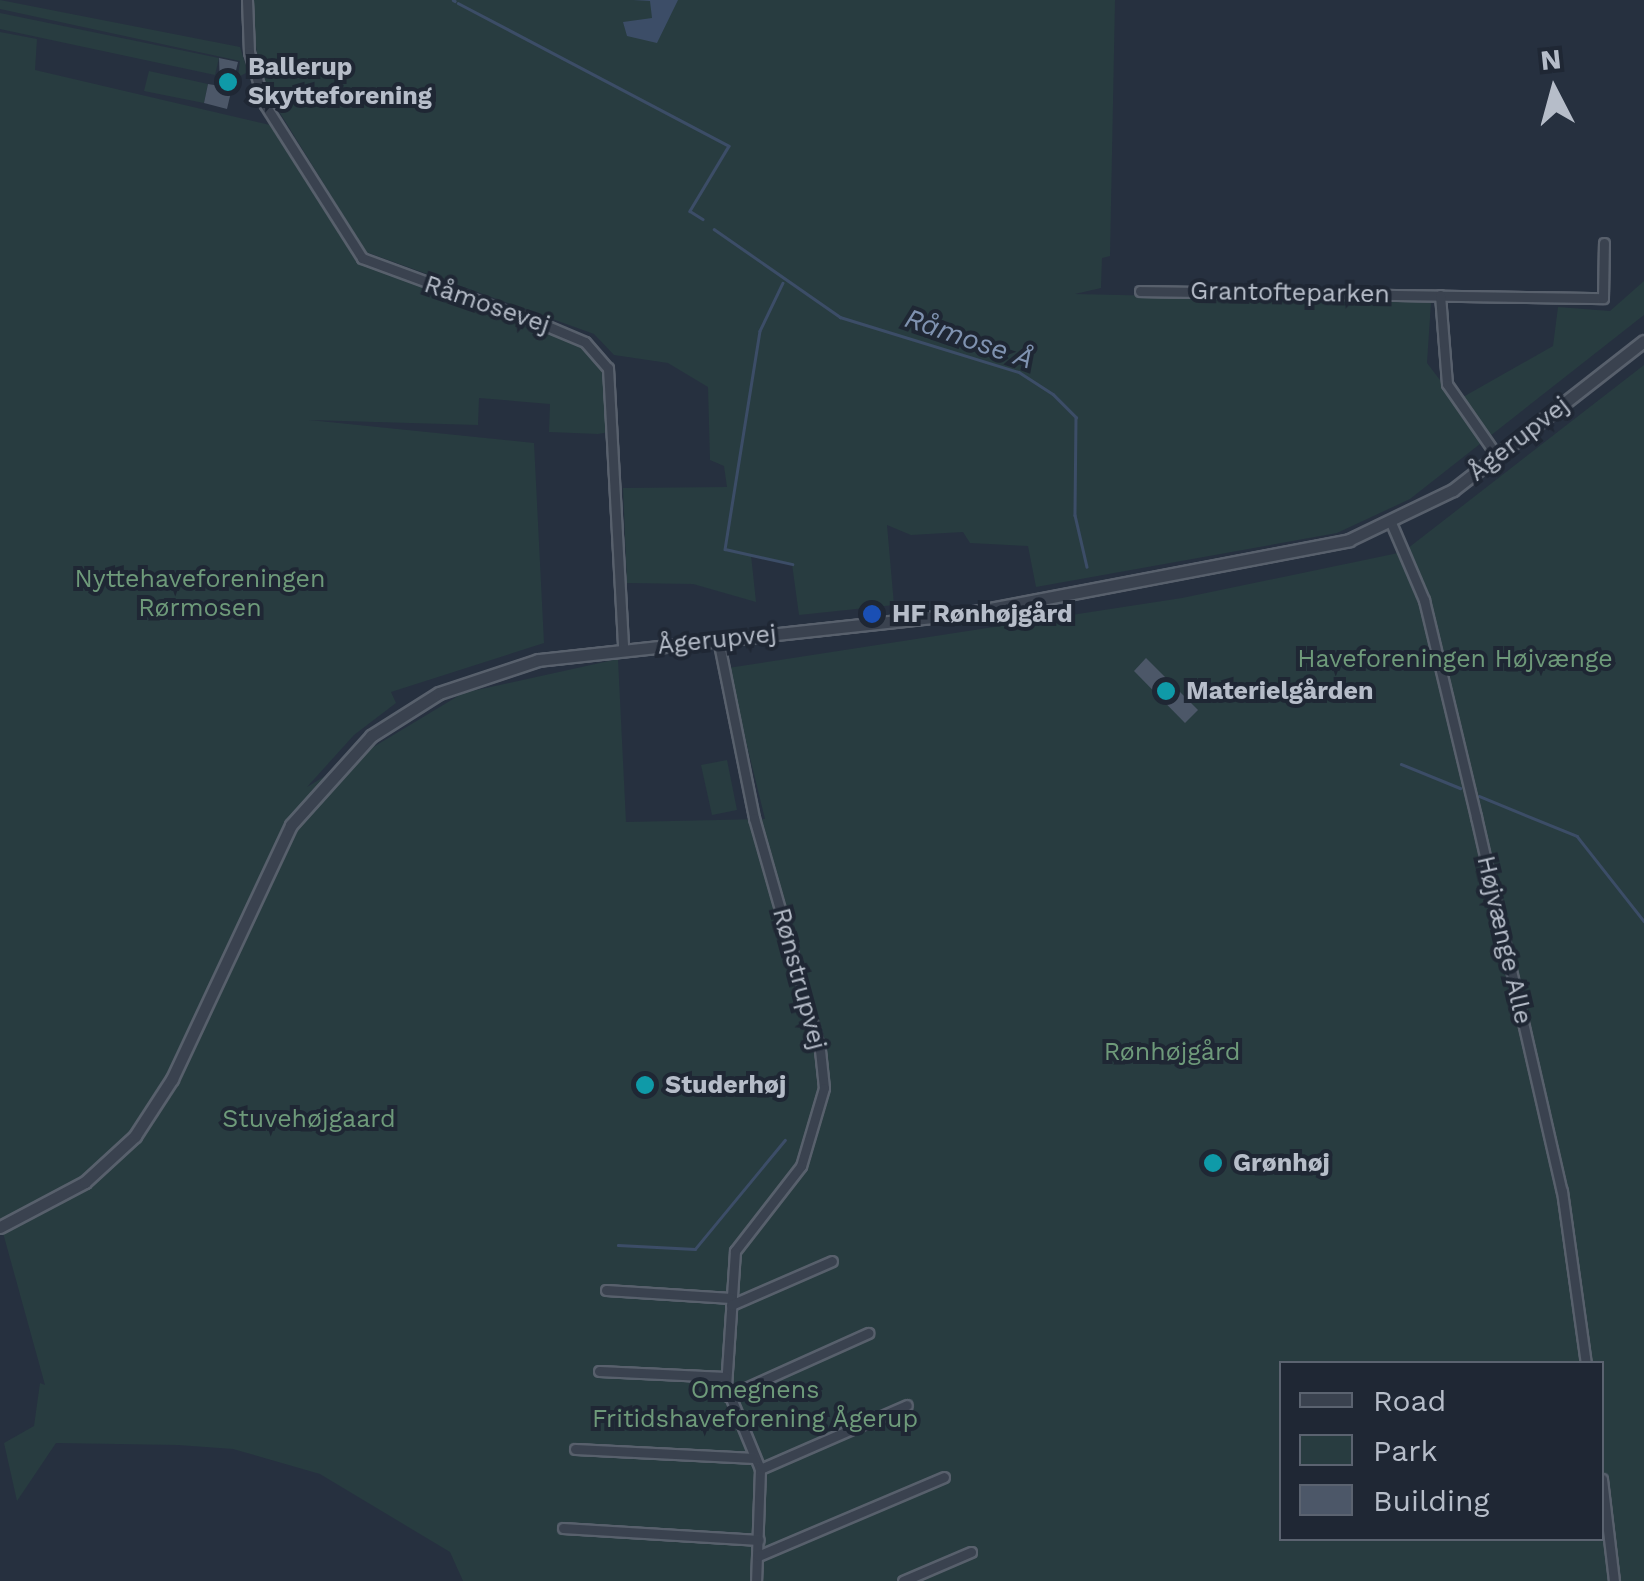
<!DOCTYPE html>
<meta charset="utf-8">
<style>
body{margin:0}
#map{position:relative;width:1644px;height:1581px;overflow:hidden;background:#26303f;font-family:"Work Sans",sans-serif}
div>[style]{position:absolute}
.green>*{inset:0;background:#283c40}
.water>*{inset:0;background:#3c4d67}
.stream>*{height:2.5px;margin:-1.25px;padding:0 1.25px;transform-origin:1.25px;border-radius:1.25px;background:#3c4d67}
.building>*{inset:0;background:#4c5768}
.roads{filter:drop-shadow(2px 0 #58606c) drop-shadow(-2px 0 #58606c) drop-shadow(0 2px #58606c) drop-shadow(0 -2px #58606c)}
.minor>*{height:9px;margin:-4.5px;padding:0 4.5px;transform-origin:4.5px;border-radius:4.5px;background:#3a424f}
.tertiary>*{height:11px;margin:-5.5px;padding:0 5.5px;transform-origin:5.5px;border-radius:5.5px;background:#3a424f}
.dots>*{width:28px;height:28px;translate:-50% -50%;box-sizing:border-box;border:5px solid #1f2734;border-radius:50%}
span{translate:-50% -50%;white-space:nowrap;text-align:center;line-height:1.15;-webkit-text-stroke:8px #1f2734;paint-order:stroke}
.poi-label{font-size:25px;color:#b6bdc9;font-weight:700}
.left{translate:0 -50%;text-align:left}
.street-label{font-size:25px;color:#b6bdc9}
.park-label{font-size:25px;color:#6e9a7a}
.water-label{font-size:28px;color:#7f92b0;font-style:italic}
.legend{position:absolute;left:1279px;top:1361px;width:325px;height:180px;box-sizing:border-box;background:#1f2734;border:2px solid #5b6370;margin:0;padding:12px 18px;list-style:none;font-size:30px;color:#b6bdc9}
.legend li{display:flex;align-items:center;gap:20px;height:50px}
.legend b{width:50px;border:2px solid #5b6370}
.north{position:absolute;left:1504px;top:40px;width:100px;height:100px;-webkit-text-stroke:8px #1f2734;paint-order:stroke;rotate:354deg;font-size:28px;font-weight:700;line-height:40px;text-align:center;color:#b6bdc9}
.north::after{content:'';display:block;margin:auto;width:35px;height:45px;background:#b6bdc9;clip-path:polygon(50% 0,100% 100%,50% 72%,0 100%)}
</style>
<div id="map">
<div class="green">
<div style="clip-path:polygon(0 0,240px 47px,248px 72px,238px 77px,240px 61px,0 9px)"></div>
<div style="clip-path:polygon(252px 0,1115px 0,1110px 256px,1102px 258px,1101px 288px,1075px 294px,1431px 302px,1427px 363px,1456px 401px,1553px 346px,1558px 307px,1610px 311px,1644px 281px,1644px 315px,1410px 499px,1337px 533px,1036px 587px,1028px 546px,970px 543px,963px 532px,911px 535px,887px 525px,894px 605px,799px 615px,792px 564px,751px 555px,756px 602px,693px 584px,627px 583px,623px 488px,727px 487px,724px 466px,710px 460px,708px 387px,668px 363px,614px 355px,594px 334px,366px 252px,259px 79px)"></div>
<div style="clip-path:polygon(0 13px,219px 58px,215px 75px,0 29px)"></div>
<div style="clip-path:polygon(evenodd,0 32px,37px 39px,35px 70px,270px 125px,361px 262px,582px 346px,604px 368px,609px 432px,598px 434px,549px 432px,550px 404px,479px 398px,478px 425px,309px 420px,534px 443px,544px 643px,391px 692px,396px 703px,354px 735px,307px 787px,463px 693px,618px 659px,626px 822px,765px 819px,728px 668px,1182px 598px,1403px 552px,1644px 365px,1644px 1581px,463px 1581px,450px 1552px,320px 1474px,233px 1449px,178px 1445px,56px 1443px,17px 1501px,4px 1443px,34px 1426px,40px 1383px,45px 1385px,0 1222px,0 32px,1282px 1364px,1602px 1364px,1602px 1538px,1282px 1538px,1282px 1364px)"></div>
<div style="clip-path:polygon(149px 71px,208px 84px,204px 103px,144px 91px)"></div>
<div style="clip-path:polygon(727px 760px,737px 810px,712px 815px,701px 765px)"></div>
</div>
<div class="water">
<div style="clip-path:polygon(633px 0,678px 0,657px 43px,627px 36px,623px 22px,652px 18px,650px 1px)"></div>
</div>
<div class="stream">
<div style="left:453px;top:0;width:2px;rotate:27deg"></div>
<div style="left:458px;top:3px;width:306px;rotate:27.8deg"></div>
<div style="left:729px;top:146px;width:76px;rotate:121deg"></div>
<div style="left:690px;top:211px;width:15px;rotate:32deg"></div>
<div style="left:714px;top:229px;width:154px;rotate:34.9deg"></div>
<div style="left:840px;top:317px;width:187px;rotate:17.1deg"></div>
<div style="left:1019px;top:372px;width:40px;rotate:32.9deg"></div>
<div style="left:1053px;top:394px;width:33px;rotate:45deg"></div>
<div style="left:1076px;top:417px;width:98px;rotate:90.6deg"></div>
<div style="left:1075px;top:515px;width:53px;rotate:77deg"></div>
<div style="left:783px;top:283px;width:53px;rotate:115.6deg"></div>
<div style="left:760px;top:331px;width:221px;rotate:99.1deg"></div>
<div style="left:725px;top:549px;width:69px;rotate:12.6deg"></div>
<div style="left:1401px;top:764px;width:64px;rotate:22.1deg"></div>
<div style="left:1479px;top:796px;width:106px;rotate:22.2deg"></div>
<div style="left:1577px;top:836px;width:108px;rotate:51.8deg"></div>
<div style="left:618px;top:1245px;width:77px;rotate:3deg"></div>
<div style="left:695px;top:1249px;width:141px;rotate:-50.5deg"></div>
</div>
<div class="building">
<div style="clip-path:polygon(219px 58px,238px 62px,227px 109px,204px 103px,208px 84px,220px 86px)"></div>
<div style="clip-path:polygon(1146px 658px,1198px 710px,1185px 723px,1134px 671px)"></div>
</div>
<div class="roads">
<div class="minor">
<div style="left:247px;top:0;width:52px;rotate:87.8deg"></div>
<div style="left:249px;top:52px;width:55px;rotate:73.2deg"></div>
<div style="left:265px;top:105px;width:181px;rotate:57.6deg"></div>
<div style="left:362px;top:258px;width:197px;rotate:20.2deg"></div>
<div style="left:547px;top:326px;width:41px;rotate:22.8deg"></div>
<div style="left:585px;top:342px;width:35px;rotate:49deg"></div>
<div style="left:608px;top:368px;width:281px;rotate:86.9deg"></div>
<div style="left:1140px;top:291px;width:463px;rotate:0.9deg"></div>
<div style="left:1603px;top:298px;width:55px;rotate:-89deg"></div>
<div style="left:1440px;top:295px;width:89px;rotate:85.5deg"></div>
<div style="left:1447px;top:384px;width:88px;rotate:55.2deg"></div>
<div style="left:1392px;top:525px;width:82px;rotate:66.9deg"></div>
<div style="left:1424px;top:600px;width:223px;rotate:76.5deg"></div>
<div style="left:1476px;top:817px;width:384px;rotate:77.1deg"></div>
<div style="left:1562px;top:1191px;width:175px;rotate:82.1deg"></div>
<div style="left:718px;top:639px;width:183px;rotate:78.6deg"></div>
<div style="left:754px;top:818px;width:241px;rotate:74.1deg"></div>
<div style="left:820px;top:1050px;width:38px;rotate:84deg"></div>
<div style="left:824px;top:1088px;width:81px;rotate:106.4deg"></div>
<div style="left:801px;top:1166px;width:108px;rotate:127.8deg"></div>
<div style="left:735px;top:1251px;width:135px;rotate:93.8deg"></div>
<div style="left:726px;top:1386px;width:90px;rotate:67.7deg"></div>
<div style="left:760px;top:1469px;width:112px;rotate:92deg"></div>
<div style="left:606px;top:1290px;width:125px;rotate:3.7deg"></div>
<div style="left:731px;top:1305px;width:110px;rotate:-23.5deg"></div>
<div style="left:599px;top:1371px;width:126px;rotate:2.7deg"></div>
<div style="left:728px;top:1396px;width:154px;rotate:-24.2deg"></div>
<div style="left:575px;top:1449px;width:180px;rotate:2.9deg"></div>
<div style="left:760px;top:1469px;width:160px;rotate:-23.5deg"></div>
<div style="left:1602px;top:1479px;width:103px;rotate:83.3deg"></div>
<div style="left:563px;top:1528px;width:196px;rotate:3.5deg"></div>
<div style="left:758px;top:1556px;width:202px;rotate:-23deg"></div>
<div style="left:903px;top:1581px;width:74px;rotate:-23.1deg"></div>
</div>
<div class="tertiary">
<div style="left:0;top:1227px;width:96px;rotate:-27.9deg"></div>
<div style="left:85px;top:1182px;width:68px;rotate:-42.6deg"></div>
<div style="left:135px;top:1136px;width:68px;rotate:-57deg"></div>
<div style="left:172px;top:1079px;width:280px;rotate:-64.9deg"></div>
<div style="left:291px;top:825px;width:120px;rotate:-48deg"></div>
<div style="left:371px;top:736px;width:80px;rotate:-32.3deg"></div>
<div style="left:439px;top:693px;width:104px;rotate:-18.4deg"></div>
<div style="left:538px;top:660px;width:433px;rotate:-6.2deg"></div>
<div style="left:968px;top:613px;width:388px;rotate:-10.8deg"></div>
<div style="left:1349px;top:540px;width:115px;rotate:-25.7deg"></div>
<div style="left:1453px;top:490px;width:242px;rotate:-38deg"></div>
</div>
</div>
<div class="dots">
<div style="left:228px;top:82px;background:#0f9aa8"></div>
<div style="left:872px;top:614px;background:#1a4fb4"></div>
<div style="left:1166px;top:691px;background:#0f9aa8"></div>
<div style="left:645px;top:1085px;background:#0f9aa8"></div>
<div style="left:1213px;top:1163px;background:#0f9aa8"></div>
</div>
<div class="poi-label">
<span class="left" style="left:248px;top:82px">Ballerup<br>Skytteforening</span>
<span class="left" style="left:892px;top:614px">HF Rønhøjgård</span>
<span class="left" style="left:1186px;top:691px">Materielgården</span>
<span class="left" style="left:665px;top:1085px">Studerhøj</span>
<span class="left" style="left:1233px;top:1163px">Grønhøj</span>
</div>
<div class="street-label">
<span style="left:1290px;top:293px;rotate:1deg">Grantofteparken</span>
<span style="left:487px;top:305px;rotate:19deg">Råmosevej</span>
<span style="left:1519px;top:439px;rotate:-38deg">Ågerupvej</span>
<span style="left:717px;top:640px;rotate:-6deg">Ågerupvej</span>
<span style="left:1504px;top:940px;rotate:77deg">Højvænge Alle</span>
<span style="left:799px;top:979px;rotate:75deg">Rønstrupvej</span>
</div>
<div class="park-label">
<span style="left:200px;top:594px">Nyttehaveforeningen<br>Rørmosen</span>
<span style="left:1455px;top:659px">Haveforeningen Højvænge</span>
<span style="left:1172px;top:1052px">Rønhøjgård</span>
<span style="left:309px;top:1119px">Stuvehøjgaard</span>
<span style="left:755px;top:1405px">Omegnens<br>Fritidshaveforening Ågerup</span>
</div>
<div class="water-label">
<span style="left:969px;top:339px;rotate:19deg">Råmose Å</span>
</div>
<ul class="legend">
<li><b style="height:12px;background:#3a424f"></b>Road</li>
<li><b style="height:28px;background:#283c40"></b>Park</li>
<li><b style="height:28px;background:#4c5768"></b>Building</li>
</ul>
<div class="north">N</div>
</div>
